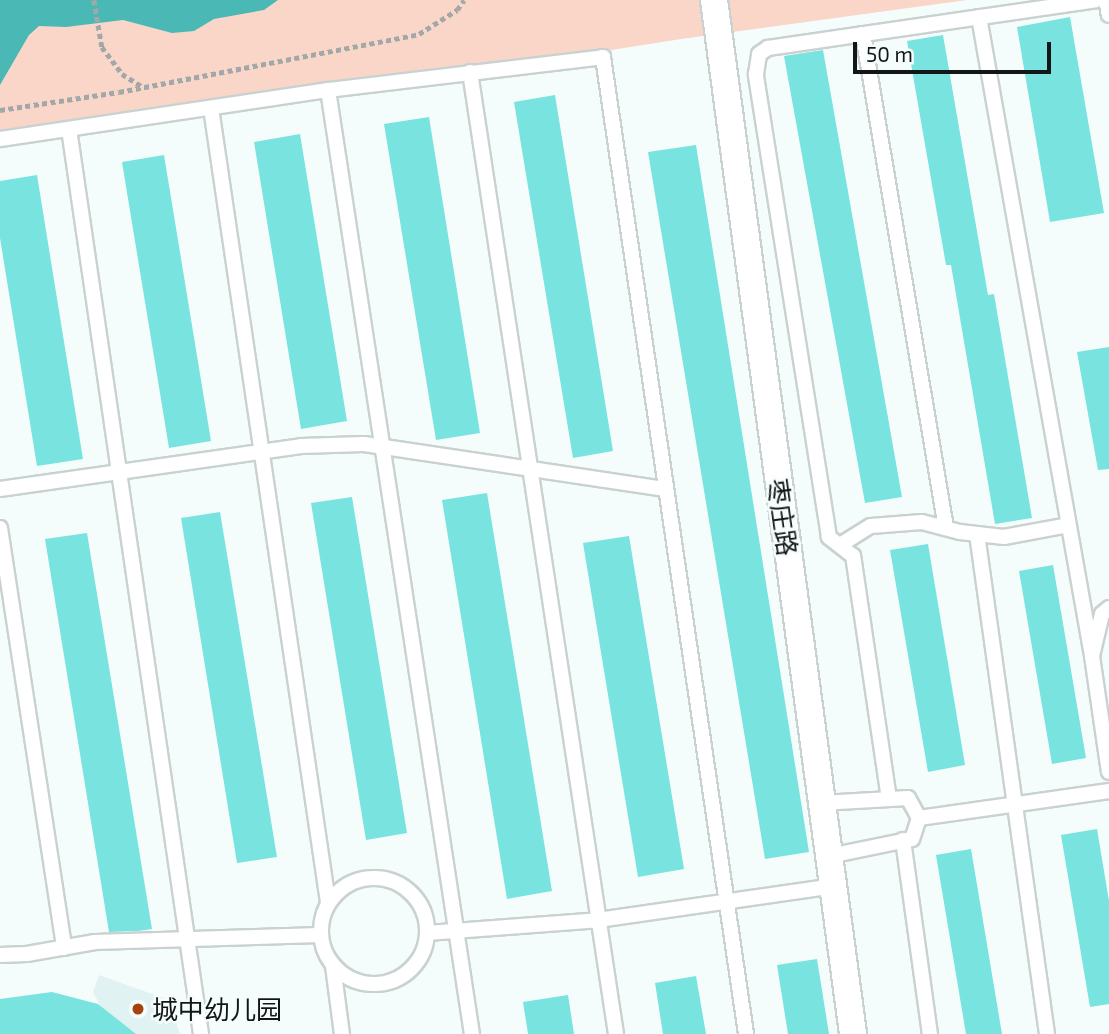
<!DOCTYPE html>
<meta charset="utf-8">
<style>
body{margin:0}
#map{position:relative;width:1109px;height:1034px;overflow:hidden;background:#f5fdfc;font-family:"Exo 2","Noto Sans SC",sans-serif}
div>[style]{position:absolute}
.built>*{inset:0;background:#e0f2f1}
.green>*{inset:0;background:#f9d6c8}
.water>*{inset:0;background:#4ab8b4}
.building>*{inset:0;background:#78e3df}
.path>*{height:4.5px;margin-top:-2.25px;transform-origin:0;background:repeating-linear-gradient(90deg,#a2a8a8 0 5px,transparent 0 8.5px)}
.roads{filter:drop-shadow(2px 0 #cad2d1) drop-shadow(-2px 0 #cad2d1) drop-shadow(0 2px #cad2d1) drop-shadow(0 -2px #cad2d1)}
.lane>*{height:14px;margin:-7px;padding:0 7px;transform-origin:7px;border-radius:7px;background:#fff}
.lane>.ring{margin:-7px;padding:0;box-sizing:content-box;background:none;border:14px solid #fff;border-radius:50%}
.street>*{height:26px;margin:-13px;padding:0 13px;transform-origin:13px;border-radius:13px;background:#fff}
.dots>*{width:19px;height:19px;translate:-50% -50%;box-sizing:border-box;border:4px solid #f5fdfc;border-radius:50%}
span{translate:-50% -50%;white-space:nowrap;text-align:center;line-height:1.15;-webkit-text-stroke:5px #f5fdfc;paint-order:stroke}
.street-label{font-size:26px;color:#131616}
.poi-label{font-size:26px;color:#131616}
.left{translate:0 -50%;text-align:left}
.scale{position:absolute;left:853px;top:42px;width:198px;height:32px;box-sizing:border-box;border:4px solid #131616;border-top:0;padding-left:9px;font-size:21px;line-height:24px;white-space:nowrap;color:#131616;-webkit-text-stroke:5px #f5fdfc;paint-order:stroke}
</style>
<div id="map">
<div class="built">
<div style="clip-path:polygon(99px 975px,169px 1000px,180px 1034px,115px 1034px,93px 992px)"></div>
</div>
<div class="green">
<div style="clip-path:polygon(0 0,967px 0,681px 39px,0 147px)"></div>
</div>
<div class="water">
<div style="clip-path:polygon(0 0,278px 0,264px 10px,214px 19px,194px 31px,172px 33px,123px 20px,66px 27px,39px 26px,29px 35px,0 85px)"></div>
</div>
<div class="building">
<div style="clip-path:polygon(1070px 17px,1104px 213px,1050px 222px,1017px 27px)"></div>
<div style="clip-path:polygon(943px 35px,988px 295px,994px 294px,1032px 518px,995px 524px,951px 265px,946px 265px,907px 41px)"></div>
<div style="clip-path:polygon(823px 50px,902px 497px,865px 503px,784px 56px)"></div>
<div style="clip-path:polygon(555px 95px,613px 451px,573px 458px,514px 102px)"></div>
<div style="clip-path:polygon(429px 117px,480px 433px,436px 440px,384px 124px)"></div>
<div style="clip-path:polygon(300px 134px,347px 421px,301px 429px,254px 142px)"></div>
<div style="clip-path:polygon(696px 145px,809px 852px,765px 859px,648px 152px)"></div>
<div style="clip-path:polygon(164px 155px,211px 441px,169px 448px,122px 162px)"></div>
<div style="clip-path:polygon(37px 175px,83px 459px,37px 466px,0 238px,0 181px)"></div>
<div style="clip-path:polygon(1109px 347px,1109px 469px,1098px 470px,1077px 352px)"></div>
<div style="clip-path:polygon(487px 493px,552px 891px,507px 899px,442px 500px)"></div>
<div style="clip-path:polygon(352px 497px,407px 833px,366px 840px,311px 503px)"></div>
<div style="clip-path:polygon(220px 512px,277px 857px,237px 863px,181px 518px)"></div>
<div style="clip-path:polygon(87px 533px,152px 929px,138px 931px,109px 932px,45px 539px)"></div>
<div style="clip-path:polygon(629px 536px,684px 869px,638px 877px,583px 543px)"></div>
<div style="clip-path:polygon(928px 544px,965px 765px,928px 772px,890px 550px)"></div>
<div style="clip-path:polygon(1053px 565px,1086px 758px,1052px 764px,1019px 571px)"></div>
<div style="clip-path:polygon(1097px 829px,1109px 901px,1109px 1004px,1090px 1007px,1061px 835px)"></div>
<div style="clip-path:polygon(971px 849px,1002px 1034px,966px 1034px,936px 855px)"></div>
<div style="clip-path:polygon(817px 959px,829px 1034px,788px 1034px,777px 965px)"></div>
<div style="clip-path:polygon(696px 976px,706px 1034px,663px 1034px,655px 983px)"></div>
<div style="clip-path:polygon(52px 992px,98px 1004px,136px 1034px,0 1034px,0 999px)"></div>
<div style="clip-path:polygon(568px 995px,574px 1034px,528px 1034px,523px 1002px)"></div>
</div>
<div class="path">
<div style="left:94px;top:0;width:48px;rotate:80.3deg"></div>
<div style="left:102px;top:47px;width:34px;rotate:53deg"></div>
<div style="left:122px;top:74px;width:25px;rotate:32deg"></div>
<div style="left:0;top:110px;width:120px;rotate:-8.6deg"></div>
<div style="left:119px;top:92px;width:306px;rotate:-10.9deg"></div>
<div style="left:419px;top:34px;width:45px;rotate:-32.3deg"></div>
<div style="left:457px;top:10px;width:12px;rotate:-55deg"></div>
</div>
<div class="roads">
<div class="lane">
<div style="left:1106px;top:0;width:15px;rotate:79deg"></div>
<div style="left:979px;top:17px;width:649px;rotate:79.97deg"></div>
<div style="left:863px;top:34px;width:501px;rotate:80.46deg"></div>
<div style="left:470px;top:72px;width:973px;rotate:81.37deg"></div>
<div style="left:328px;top:90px;width:955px;rotate:81.33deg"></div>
<div style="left:211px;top:108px;width:803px;rotate:81.62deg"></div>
<div style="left:69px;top:129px;width:915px;rotate:81.7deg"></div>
<div style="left:0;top:139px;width:332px;rotate:-8.5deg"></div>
<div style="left:328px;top:90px;width:277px;rotate:-6.8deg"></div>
<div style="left:603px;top:57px;width:987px;rotate:81.67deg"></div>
<div style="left:0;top:489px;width:304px;rotate:-8.1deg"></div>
<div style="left:301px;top:446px;width:63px;rotate:-1.8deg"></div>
<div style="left:364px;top:444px;width:305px;rotate:8.5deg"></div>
<div style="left:0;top:528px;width:425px;rotate:81.3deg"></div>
<div style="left:977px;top:534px;width:505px;rotate:82.03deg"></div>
<div style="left:840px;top:545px;width:36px;rotate:-32deg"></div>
<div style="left:871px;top:526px;width:51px;rotate:-4.5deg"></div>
<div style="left:922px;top:522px;width:39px;rotate:15deg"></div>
<div style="left:960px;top:532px;width:44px;rotate:6.5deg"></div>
<div style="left:1004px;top:537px;width:65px;rotate:-10.6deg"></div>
<div style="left:1109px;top:608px;width:9px;rotate:139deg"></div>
<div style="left:1102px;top:614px;width:43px;rotate:103.4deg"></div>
<div style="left:1092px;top:656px;width:117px;rotate:81.7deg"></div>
<div style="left:889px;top:799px;width:246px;rotate:-98.4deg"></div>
<div style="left:853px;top:556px;width:31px;rotate:-142deg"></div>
<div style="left:829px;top:537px;width:469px;rotate:-99deg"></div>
<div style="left:756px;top:74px;width:20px;rotate:-81deg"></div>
<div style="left:759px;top:54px;width:11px;rotate:-34deg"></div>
<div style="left:768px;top:48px;width:331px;rotate:-8.3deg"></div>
<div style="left:821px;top:803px;width:87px;rotate:-3.3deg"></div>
<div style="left:908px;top:798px;width:23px;rotate:61deg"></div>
<div style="left:919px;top:818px;width:22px;rotate:108deg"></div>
<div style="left:912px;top:839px;width:85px;rotate:168.4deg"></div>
<div style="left:919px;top:818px;width:192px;rotate:-8.1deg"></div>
<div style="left:903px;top:840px;width:196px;rotate:82.1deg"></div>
<div class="ring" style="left:321px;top:878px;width:92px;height:92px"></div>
<div style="left:427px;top:933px;width:171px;rotate:-4.3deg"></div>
<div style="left:598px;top:920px;width:237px;rotate:-8.2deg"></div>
<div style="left:0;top:955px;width:27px;rotate:-2deg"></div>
<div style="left:27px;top:954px;width:69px;rotate:-10deg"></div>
<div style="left:95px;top:942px;width:225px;rotate:-1.8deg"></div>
<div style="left:333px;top:966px;width:69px;rotate:82.5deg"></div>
</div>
<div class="street">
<div style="left:714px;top:0;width:1043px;rotate:82.34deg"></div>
</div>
</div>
<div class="dots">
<div style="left:138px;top:1009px;background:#a6420d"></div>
</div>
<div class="street-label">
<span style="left:783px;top:517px;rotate:82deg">枣庄路</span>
</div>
<div class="poi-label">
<span class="left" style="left:152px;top:1009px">城中幼儿园</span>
</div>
<div class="scale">50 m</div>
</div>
